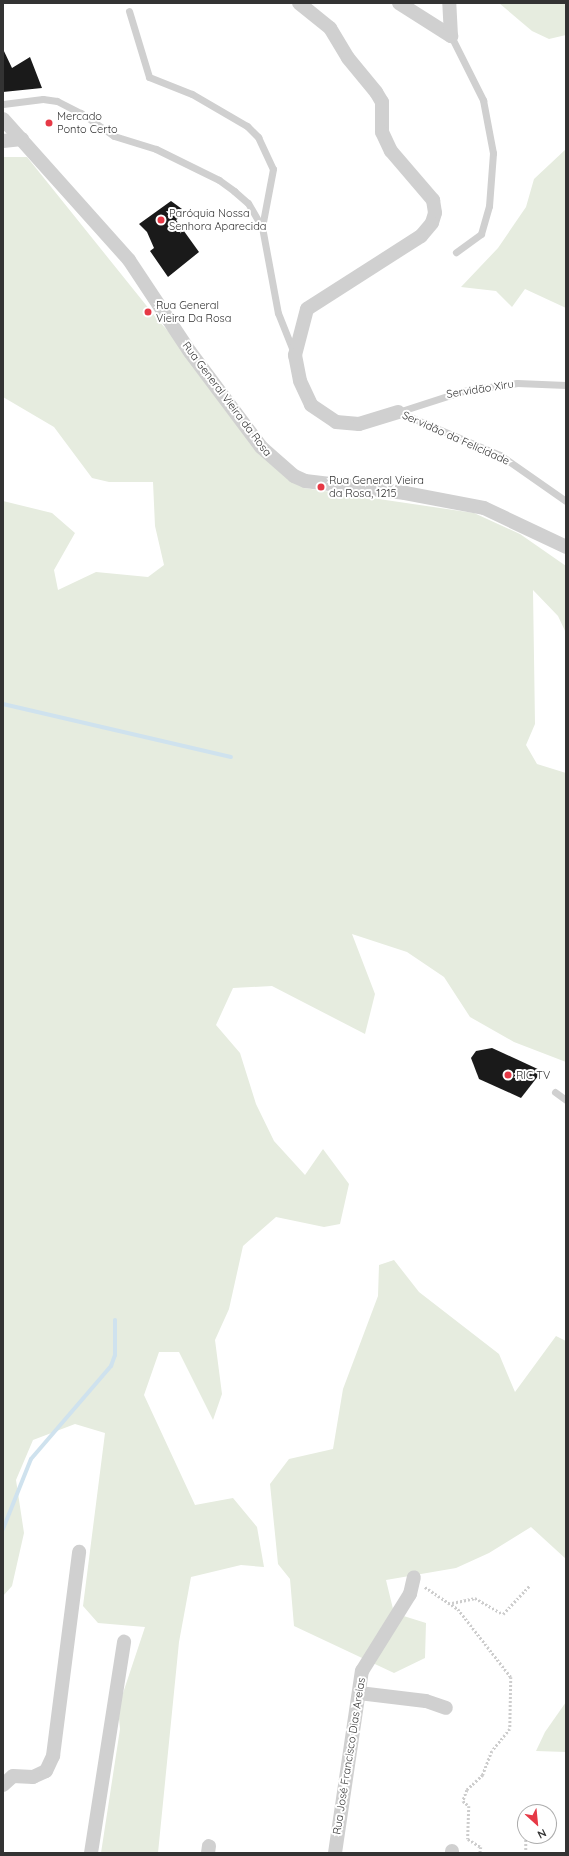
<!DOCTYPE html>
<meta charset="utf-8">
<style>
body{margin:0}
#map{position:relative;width:569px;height:1856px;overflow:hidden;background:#fff;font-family:Quicksand,sans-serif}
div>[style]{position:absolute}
.green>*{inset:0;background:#e6ecdf}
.stream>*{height:4px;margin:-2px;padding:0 2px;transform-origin:2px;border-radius:2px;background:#cfe2ee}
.building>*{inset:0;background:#1a1a1a}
.path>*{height:2.5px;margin-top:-1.25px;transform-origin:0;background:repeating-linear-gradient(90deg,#cdcdcd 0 2px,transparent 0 4px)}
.service>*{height:7px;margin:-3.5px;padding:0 3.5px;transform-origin:3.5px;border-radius:3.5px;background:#d0d0d0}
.minor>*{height:14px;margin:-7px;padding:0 7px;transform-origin:7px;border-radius:7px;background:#d0d0d0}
.dots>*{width:11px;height:11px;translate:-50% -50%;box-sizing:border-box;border:2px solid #fff;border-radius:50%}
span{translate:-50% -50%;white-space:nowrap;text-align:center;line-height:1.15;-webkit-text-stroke:4px #fff;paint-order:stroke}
.poi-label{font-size:11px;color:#333}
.left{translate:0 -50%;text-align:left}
.street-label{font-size:11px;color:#333}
.frame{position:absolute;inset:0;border:4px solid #333;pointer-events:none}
.north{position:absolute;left:517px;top:1804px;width:40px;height:40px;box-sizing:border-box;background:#fff;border:1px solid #adadad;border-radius:50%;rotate:153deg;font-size:11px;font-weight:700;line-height:16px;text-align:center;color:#333}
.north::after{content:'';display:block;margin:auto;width:14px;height:18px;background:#e63946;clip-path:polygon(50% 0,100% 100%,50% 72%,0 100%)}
</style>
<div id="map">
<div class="green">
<div style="clip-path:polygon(499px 3px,566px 3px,566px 35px,549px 39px,532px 31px)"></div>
<div style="clip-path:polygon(566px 149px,566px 308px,525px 289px,512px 307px,496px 291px,461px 287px,498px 248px,526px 207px,534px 179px)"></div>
<div style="clip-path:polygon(3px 157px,27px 157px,158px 320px,218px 387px,259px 452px,304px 488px,474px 513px,520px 534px,566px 566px,566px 633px,558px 616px,533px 590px,535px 724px,526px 745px,537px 764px,566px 773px,566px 1062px,514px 1042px,470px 1017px,444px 977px,407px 952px,352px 934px,375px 994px,365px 1034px,272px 986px,233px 988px,216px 1025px,240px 1053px,256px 1104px,274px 1141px,305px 1175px,323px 1149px,349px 1184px,340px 1224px,324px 1227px,276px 1217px,243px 1246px,229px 1309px,215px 1340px,222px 1394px,213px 1420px,179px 1352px,159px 1352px,144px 1395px,195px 1505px,233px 1498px,257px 1527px,264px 1567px,241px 1565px,191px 1577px,179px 1642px,158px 1853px,101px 1853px,120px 1729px,118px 1708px,145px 1627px,98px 1623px,83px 1606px,105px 1433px,75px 1424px,33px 1440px,16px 1480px,24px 1533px,12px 1586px,3px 1596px,3px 501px,52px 513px,75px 533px,54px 570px,58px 590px,96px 572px,148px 577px,164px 565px,155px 526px,153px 482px,109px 482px,92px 478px,54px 427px,3px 397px)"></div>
<div style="clip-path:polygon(394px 1260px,419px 1292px,499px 1354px,515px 1392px,556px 1336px,566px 1341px,566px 1559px,531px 1527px,489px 1553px,456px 1568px,386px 1580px,394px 1613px,426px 1623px,425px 1658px,394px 1673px,294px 1626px,290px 1579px,278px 1564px,270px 1484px,289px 1459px,333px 1449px,343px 1389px,378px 1296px,379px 1265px)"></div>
<div style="clip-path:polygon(566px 1702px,566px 1752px,536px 1751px,545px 1732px)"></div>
</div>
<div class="stream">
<div style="left:3px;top:704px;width:234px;rotate:13.1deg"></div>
<div style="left:3px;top:1529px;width:75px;rotate:-68.2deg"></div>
<div style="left:31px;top:1459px;width:123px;rotate:-49.3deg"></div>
<div style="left:111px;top:1366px;width:12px;rotate:-70deg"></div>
<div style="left:115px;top:1355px;width:35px;rotate:-90deg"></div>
</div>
<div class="building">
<div style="clip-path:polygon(3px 49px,12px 68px,30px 57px,42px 88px,3px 92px)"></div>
<div style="clip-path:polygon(171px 201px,182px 209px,179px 212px,183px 215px,176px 220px,199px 252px,168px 277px,150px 251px,154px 248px,147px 232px,139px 224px)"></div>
<div style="clip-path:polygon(492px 1048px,542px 1071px,521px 1098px,479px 1079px,471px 1058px,476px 1051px)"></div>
</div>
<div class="path">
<div style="left:425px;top:1587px;width:40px;rotate:34deg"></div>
<div style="left:458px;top:1609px;width:86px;rotate:52.1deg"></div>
<div style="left:511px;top:1677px;width:52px;rotate:91.1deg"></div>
<div style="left:510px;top:1729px;width:28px;rotate:129deg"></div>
<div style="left:492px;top:1751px;width:26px;rotate:111deg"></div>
<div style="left:483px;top:1775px;width:22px;rotate:137deg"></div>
<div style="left:467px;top:1790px;width:12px;rotate:110deg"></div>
<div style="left:463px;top:1801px;width:8px;rotate:40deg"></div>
<div style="left:469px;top:1806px;width:33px;rotate:92deg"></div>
<div style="left:468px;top:1839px;width:15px;rotate:32deg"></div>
<div style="left:481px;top:1847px;width:6px;rotate:99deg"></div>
<div style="left:452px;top:1603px;width:24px;rotate:-12deg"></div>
<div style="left:475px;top:1598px;width:32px;rotate:30deg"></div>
<div style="left:503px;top:1614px;width:40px;rotate:-47deg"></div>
<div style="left:526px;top:1836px;width:17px;rotate:90deg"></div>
</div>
<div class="service">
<div style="left:129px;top:11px;width:69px;rotate:73.1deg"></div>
<div style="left:149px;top:77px;width:46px;rotate:21.6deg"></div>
<div style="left:192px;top:94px;width:64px;rotate:30.2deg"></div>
<div style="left:247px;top:126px;width:16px;rotate:45deg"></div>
<div style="left:258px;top:137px;width:35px;rotate:65deg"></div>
<div style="left:273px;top:169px;width:59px;rotate:100.7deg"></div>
<div style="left:451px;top:36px;width:72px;rotate:63.4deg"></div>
<div style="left:483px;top:100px;width:54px;rotate:79.3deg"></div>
<div style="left:493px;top:153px;width:53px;rotate:94.3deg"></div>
<div style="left:489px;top:206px;width:29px;rotate:106deg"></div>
<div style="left:481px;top:234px;width:31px;rotate:144deg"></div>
<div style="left:3px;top:104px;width:40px;rotate:-7.1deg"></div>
<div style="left:43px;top:99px;width:14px;rotate:8deg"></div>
<div style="left:57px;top:101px;width:27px;rotate:27deg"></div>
<div style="left:81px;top:113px;width:40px;rotate:34.9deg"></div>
<div style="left:114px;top:136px;width:44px;rotate:17.2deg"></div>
<div style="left:156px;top:149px;width:70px;rotate:26.2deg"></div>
<div style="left:219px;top:180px;width:19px;rotate:36deg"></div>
<div style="left:234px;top:191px;width:18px;rotate:41deg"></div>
<div style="left:248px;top:203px;width:28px;rotate:60deg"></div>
<div style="left:262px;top:227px;width:87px;rotate:79.5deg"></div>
<div style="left:278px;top:313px;width:43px;rotate:68.2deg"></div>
<div style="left:398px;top:412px;width:111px;rotate:22.9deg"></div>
<div style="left:500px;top:455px;width:80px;rotate:34.9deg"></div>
<div style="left:398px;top:412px;width:68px;rotate:-17.9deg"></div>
<div style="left:463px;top:391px;width:55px;rotate:-8.4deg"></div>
<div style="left:517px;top:383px;width:49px;rotate:2.3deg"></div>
<div style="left:555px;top:1092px;width:14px;rotate:36deg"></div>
</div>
<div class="minor">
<div style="left:299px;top:3px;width:40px;rotate:39deg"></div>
<div style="left:330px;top:28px;width:35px;rotate:59deg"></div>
<div style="left:348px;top:58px;width:44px;rotate:50.5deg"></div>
<div style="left:376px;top:92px;width:12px;rotate:59deg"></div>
<div style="left:382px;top:102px;width:30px;rotate:90deg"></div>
<div style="left:382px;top:132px;width:21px;rotate:65deg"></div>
<div style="left:391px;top:151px;width:65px;rotate:49.4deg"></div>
<div style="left:433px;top:200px;width:13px;rotate:81deg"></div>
<div style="left:435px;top:213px;width:10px;rotate:107deg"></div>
<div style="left:432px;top:223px;width:17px;rotate:130deg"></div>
<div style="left:421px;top:236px;width:135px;rotate:147.4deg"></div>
<div style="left:307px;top:309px;width:48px;rotate:104.6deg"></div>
<div style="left:295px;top:355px;width:26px;rotate:79deg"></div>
<div style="left:300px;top:381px;width:26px;rotate:65deg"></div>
<div style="left:311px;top:405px;width:30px;rotate:34deg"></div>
<div style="left:336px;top:422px;width:23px;rotate:5deg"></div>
<div style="left:359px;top:424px;width:41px;rotate:-17.1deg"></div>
<div style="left:399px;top:3px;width:62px;rotate:32.4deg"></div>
<div style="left:451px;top:36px;width:33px;rotate:-93deg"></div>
<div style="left:3px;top:119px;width:189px;rotate:48.2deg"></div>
<div style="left:129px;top:260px;width:110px;rotate:56.5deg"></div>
<div style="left:190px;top:352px;width:119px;rotate:53.2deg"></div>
<div style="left:261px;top:447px;width:44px;rotate:41.3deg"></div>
<div style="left:294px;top:476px;width:12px;rotate:24deg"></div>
<div style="left:305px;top:481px;width:101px;rotate:6.8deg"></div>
<div style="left:405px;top:493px;width:80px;rotate:10.8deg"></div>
<div style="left:484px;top:508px;width:91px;rotate:25.4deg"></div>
<div style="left:3px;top:141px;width:19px;rotate:-6deg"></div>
<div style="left:359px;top:1693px;width:67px;rotate:6.8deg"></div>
<div style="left:426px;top:1701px;width:21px;rotate:19deg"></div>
<div style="left:3px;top:1785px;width:13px;rotate:-42deg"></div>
<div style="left:13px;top:1776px;width:20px;rotate:3deg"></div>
<div style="left:33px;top:1777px;width:14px;rotate:-25deg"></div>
<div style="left:46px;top:1771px;width:17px;rotate:-65deg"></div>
<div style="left:53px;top:1756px;width:206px;rotate:-82.7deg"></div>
<div style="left:91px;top:1853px;width:214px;rotate:-81.1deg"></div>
<div style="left:208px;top:1853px;width:7px;rotate:-82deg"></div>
<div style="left:335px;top:1853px;width:184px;rotate:-81.6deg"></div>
<div style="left:362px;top:1671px;width:91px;rotate:-58.1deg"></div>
<div style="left:410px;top:1594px;width:17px;rotate:-77deg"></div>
<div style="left:452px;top:1853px;width:2px;rotate:-90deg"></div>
</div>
<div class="dots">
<div style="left:49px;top:123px;background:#e63946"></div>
<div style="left:161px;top:220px;background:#e63946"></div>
<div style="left:148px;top:312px;background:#e63946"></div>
<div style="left:321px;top:487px;background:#e63946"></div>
<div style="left:508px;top:1075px;background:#e63946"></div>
</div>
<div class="poi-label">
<span class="left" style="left:57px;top:123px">Mercado<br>Ponto Certo</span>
<span class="left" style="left:169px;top:220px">Paróquia Nossa<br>Senhora Aparecida</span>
<span class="left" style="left:156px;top:312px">Rua General<br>Vieira Da Rosa</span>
<span class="left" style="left:329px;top:487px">Rua General Vieira<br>da Rosa, 1215</span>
<span class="left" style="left:516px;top:1075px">RIC TV</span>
</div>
<div class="street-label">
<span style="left:480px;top:389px;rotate:-9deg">Servidão Xiru</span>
<span style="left:227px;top:399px;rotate:53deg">Rua General Vieira da Rosa</span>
<span style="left:456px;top:438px;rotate:24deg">Servidão da Felicidade</span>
<span style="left:349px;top:1756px;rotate:-81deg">Rua José Francisco Dias Areias</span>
</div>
<div class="frame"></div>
<div class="north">N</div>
</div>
